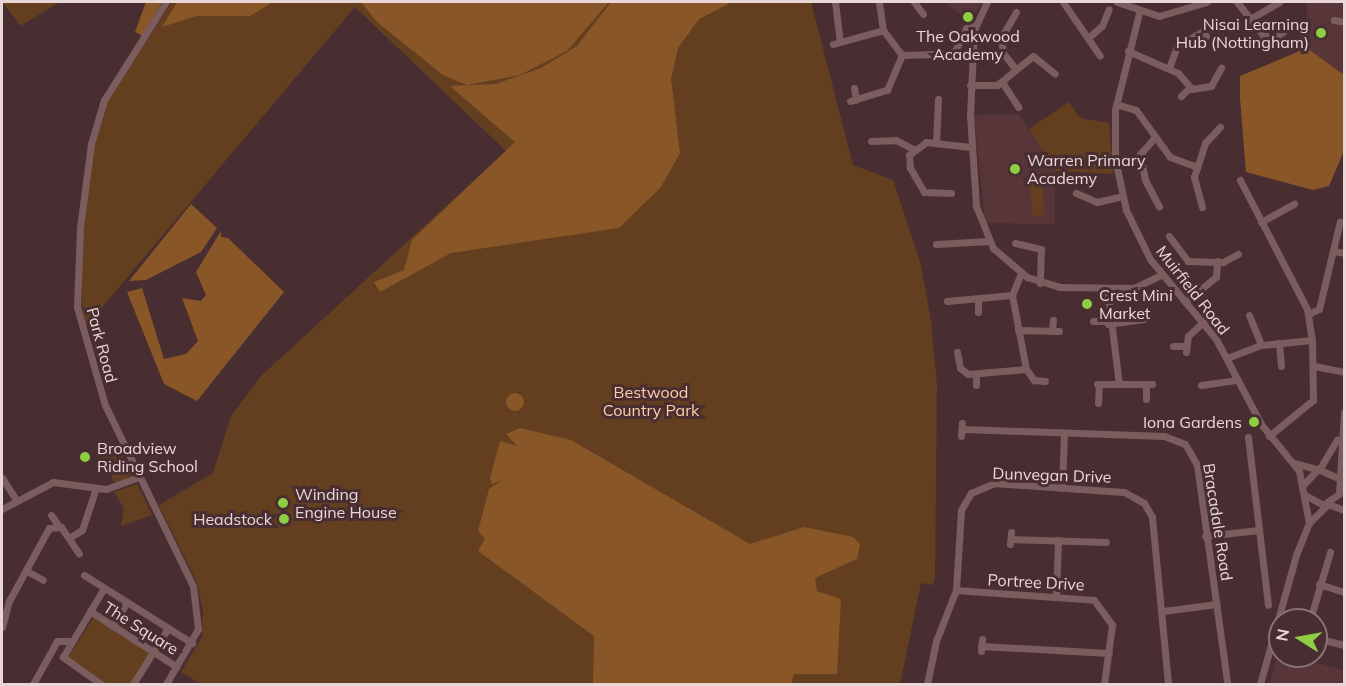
<!DOCTYPE html>
<style>
body{margin:0}
#map{position:relative;width:1346px;height:686px;overflow:hidden;background:#492e31;font-family:Mulish,sans-serif}
div>[style]{position:absolute}
.built>*{inset:0;background:#583539}
.green>*{inset:0;background:#633f1f}
.forest>*{inset:0;background:#895628}
.round{border-radius:50%}
.minor>*{height:7px;margin:-3.5px;padding:0 3.5px;transform-origin:3.5px;border-radius:3.5px;background:#7b5c5f}
.dots>*{width:16px;height:16px;translate:-50% -50%;box-sizing:border-box;border:3px solid #492e31;border-radius:50%}
span{translate:-50% -50%;white-space:nowrap;text-align:center;line-height:1.15;-webkit-text-stroke:6px #492e31;paint-order:stroke}
.poi-label{font-size:16px;color:#e9d7d8}
.right{translate:-100% -50%;text-align:right}
.left{translate:0 -50%;text-align:left}
.street-label{font-size:16px;color:#e9d7d8}
.park-label{font-size:16px;color:#fecea9}
.frame{position:absolute;inset:0;border:3px solid #e9d7d8;pointer-events:none}
.north{position:absolute;left:1268px;top:608px;width:60px;height:60px;box-sizing:border-box;background:#492e31;border:2px solid #897274;border-radius:50%;rotate:281deg;font-size:16px;font-weight:700;line-height:24px;text-align:center;color:#e9d7d8}
.north::after{content:'';display:block;margin:auto;width:21px;height:27px;background:#8ece43;clip-path:polygon(50% 0,100% 100%,50% 72%,0 100%)}
</style>
<div id="map">
<div class="built">
<div style="clip-path:polygon(945px 2px,983px 2px,969px 22px)"></div>
<div style="clip-path:polygon(1307px 2px,1344px 2px,1344px 75px,1307px 48px)"></div>
<div style="clip-path:polygon(1019px 114px,1055px 171px,1055px 224px,985px 223px,974px 115px)"></div>
<div style="clip-path:polygon(1278px 653px,1344px 670px,1344px 684px,1270px 684px)"></div>
</div>
<div class="green">
<div style="clip-path:polygon(2px 2px,59px 2px,21px 26px)"></div>
<div style="clip-path:polygon(172px 2px,811px 2px,853px 165px,893px 180px,921px 265px,931px 321px,937px 385px,935px 576px,933px 585px,921px 583px,900px 684px,201px 684px,181px 672px,202px 637px,203px 611px,197px 583px,159px 505px,213px 473px,231px 416px,261px 376px,506px 151px,355px 7px,83px 330px,81px 245px,94px 144px,106px 103px)"></div>
<div style="clip-path:polygon(1069px 102px,1080px 118px,1109px 123px,1113px 174px,1055px 171px,1029px 129px)"></div>
<div style="clip-path:polygon(1042px 184px,1045px 215px,1033px 216px,1030px 185px)"></div>
<div style="clip-path:polygon(119px 449px,132px 476px,115px 483px,101px 458px)"></div>
<div style="clip-path:polygon(137px 484px,152px 515px,121px 526px,124px 508px,114px 492px)"></div>
<div style="clip-path:polygon(94px 617px,150px 652px,132px 684px,106px 684px,67px 659px)"></div>
</div>
<div class="forest">
<div style="clip-path:polygon(146px 2px,162px 2px,143px 36px,135px 32px)"></div>
<div style="clip-path:polygon(177px 2px,273px 2px,250px 16px,196px 16px,162px 27px)"></div>
<div style="clip-path:polygon(361px 2px,609px 2px,567px 51px,520px 75px,467px 85px,443px 75px,377px 22px)"></div>
<div style="clip-path:polygon(611px 2px,732px 2px,699px 19px,678px 48px,671px 79px,680px 153px,661px 187px,619px 228px,451px 253px,380px 292px,374px 282px,404px 270px,412px 240px,515px 142px,450px 86px,496px 84px,541px 68px,577px 46px)"></div>
<div style="clip-path:polygon(1307px 48px,1344px 75px,1344px 151px,1329px 186px,1313px 190px,1246px 172px,1240px 98px,1240px 76px)"></div>
<div style="clip-path:polygon(191px 204px,217px 228px,201px 252px,146px 280px,129px 281px)"></div>
<div style="clip-path:polygon(221px 231px,221px 237px,228px 238px,284px 292px,197px 401px,164px 384px,127px 292px,142px 288px,164px 359px,186px 354px,198px 341px,182px 298px,201px 301px,206px 295px,196px 272px)"></div>
<div class="round" style="left:506px;top:393px;width:18px;height:18px"></div>
<div style="clip-path:polygon(520px 428px,571px 440px,750px 544px,804px 527px,853px 537px,860px 544px,857px 559px,815px 578px,817px 591px,841px 599px,837px 674px,794px 674px,791px 684px,593px 684px,594px 636px,478px 551px,485px 539px,478px 531px,489px 489px,503px 480px,492px 484px,490px 478px,500px 441px,517px 446px,506px 434px)"></div>
</div>
<div class="minor">
<div style="left:166px;top:2px;width:116px;rotate:122.3deg"></div>
<div style="left:104px;top:100px;width:46px;rotate:106.5deg"></div>
<div style="left:91px;top:144px;width:85px;rotate:97.5deg"></div>
<div style="left:80px;top:228px;width:79px;rotate:92.2deg"></div>
<div style="left:77px;top:307px;width:102px;rotate:74.1deg"></div>
<div style="left:105px;top:405px;width:201px;rotate:64.1deg"></div>
<div style="left:193px;top:586px;width:43px;rotate:83.4deg"></div>
<div style="left:198px;top:629px;width:64px;rotate:120.2deg"></div>
<div style="left:835px;top:2px;width:40px;rotate:82.9deg"></div>
<div style="left:879px;top:2px;width:28px;rotate:82deg"></div>
<div style="left:883px;top:30px;width:31px;rotate:53deg"></div>
<div style="left:902px;top:55px;width:70px;rotate:-1.6deg"></div>
<div style="left:914px;top:2px;width:15px;rotate:53deg"></div>
<div style="left:987px;top:2px;width:31px;rotate:115deg"></div>
<div style="left:974px;top:30px;width:85px;rotate:92.7deg"></div>
<div style="left:970px;top:115px;width:91px;rotate:86.2deg"></div>
<div style="left:976px;top:206px;width:45px;rotate:68deg"></div>
<div style="left:993px;top:248px;width:45px;rotate:40.5deg"></div>
<div style="left:1027px;top:277px;width:34px;rotate:17deg"></div>
<div style="left:1059px;top:287px;width:75px;rotate:0.8deg"></div>
<div style="left:1134px;top:288px;width:30px;rotate:-26deg"></div>
<div style="left:1063px;top:2px;width:65px;rotate:55.6deg"></div>
<div style="left:1117px;top:2px;width:44px;rotate:18.4deg"></div>
<div style="left:1159px;top:16px;width:50px;rotate:-16.3deg"></div>
<div style="left:1237px;top:2px;width:42px;rotate:51.8deg"></div>
<div style="left:1263px;top:35px;width:11px;rotate:15deg"></div>
<div style="left:1274px;top:38px;width:11px;rotate:-34deg"></div>
<div style="left:1139px;top:13px;width:100px;rotate:103.9deg"></div>
<div style="left:1115px;top:110px;width:49px;rotate:90deg"></div>
<div style="left:1115px;top:159px;width:52px;rotate:77.8deg"></div>
<div style="left:1126px;top:210px;width:55px;rotate:63.9deg"></div>
<div style="left:1150px;top:259px;width:104px;rotate:50.5deg"></div>
<div style="left:1216px;top:339px;width:96px;rotate:62.1deg"></div>
<div style="left:1261px;top:424px;width:60px;rotate:51deg"></div>
<div style="left:1299px;top:471px;width:53px;rotate:79.1deg"></div>
<div style="left:1248px;top:20px;width:36px;rotate:-30deg"></div>
<div style="left:1334px;top:20px;width:10px;rotate:11deg"></div>
<div style="left:1088px;top:38px;width:18px;rotate:-41deg"></div>
<div style="left:1102px;top:26px;width:18px;rotate:-68deg"></div>
<div style="left:1250px;top:38px;width:8px;rotate:50deg"></div>
<div style="left:833px;top:44px;width:52px;rotate:-15.6deg"></div>
<div style="left:1128px;top:51px;width:55px;rotate:23.7deg"></div>
<div style="left:1178px;top:73px;width:21px;rotate:49deg"></div>
<div style="left:1192px;top:89px;width:19px;rotate:-9deg"></div>
<div style="left:1211px;top:86px;width:21px;rotate:-61deg"></div>
<div style="left:954px;top:53px;width:28px;rotate:-64deg"></div>
<div style="left:966px;top:28px;width:9px;rotate:-18deg"></div>
<div style="left:1014px;top:67px;width:18px;rotate:-128deg"></div>
<div style="left:1003px;top:53px;width:15px;rotate:-98deg"></div>
<div style="left:1001px;top:38px;width:30px;rotate:-60deg"></div>
<div style="left:1169px;top:68px;width:23px;rotate:-70deg"></div>
<div style="left:1177px;top:46px;width:30px;rotate:-30deg"></div>
<div style="left:1203px;top:31px;width:6px;rotate:59deg"></div>
<div style="left:1002px;top:82px;width:30px;rotate:57deg"></div>
<div style="left:970px;top:85px;width:27px"></div>
<div style="left:997px;top:85px;width:46px;rotate:-38.9deg"></div>
<div style="left:1033px;top:56px;width:28px;rotate:39deg"></div>
<div style="left:854px;top:88px;width:12px;rotate:81deg"></div>
<div style="left:1181px;top:96px;width:11px;rotate:-45deg"></div>
<div style="left:850px;top:101px;width:39px;rotate:-17deg"></div>
<div style="left:887px;top:90px;width:38px;rotate:-67deg"></div>
<div style="left:1116px;top:104px;width:21px;rotate:17deg"></div>
<div style="left:1136px;top:110px;width:58px;rotate:54.1deg"></div>
<div style="left:1170px;top:157px;width:29px;rotate:20deg"></div>
<div style="left:1155px;top:137px;width:23px;rotate:131deg"></div>
<div style="left:1140px;top:154px;width:26px;rotate:79deg"></div>
<div style="left:1145px;top:180px;width:30px;rotate:62deg"></div>
<div style="left:871px;top:141px;width:25px;rotate:-2deg"></div>
<div style="left:896px;top:140px;width:19px;rotate:28deg"></div>
<div style="left:936px;top:143px;width:44px;rotate:-87.4deg"></div>
<div style="left:1240px;top:180px;width:145px;rotate:62.6deg"></div>
<div style="left:1307px;top:309px;width:31px;rotate:81deg"></div>
<div style="left:1312px;top:340px;width:60px;rotate:89deg"></div>
<div style="left:1313px;top:400px;width:57px;rotate:140.7deg"></div>
<div style="left:951px;top:193px;width:27px;rotate:-178deg"></div>
<div style="left:924px;top:192px;width:28px;rotate:-120deg"></div>
<div style="left:910px;top:168px;width:13px;rotate:-94deg"></div>
<div style="left:909px;top:155px;width:21px;rotate:-37deg"></div>
<div style="left:926px;top:142px;width:45px;rotate:6.3deg"></div>
<div style="left:1076px;top:193px;width:23px;rotate:23deg"></div>
<div style="left:1097px;top:202px;width:26px;rotate:-13deg"></div>
<div style="left:1202px;top:207px;width:31px;rotate:-105deg"></div>
<div style="left:1194px;top:177px;width:36px;rotate:-72deg"></div>
<div style="left:1205px;top:143px;width:22px;rotate:-47deg"></div>
<div style="left:1261px;top:222px;width:38px;rotate:-29deg"></div>
<div style="left:1169px;top:236px;width:31px;rotate:53deg"></div>
<div style="left:1188px;top:261px;width:35px;rotate:2deg"></div>
<div style="left:1223px;top:262px;width:17px;rotate:-28deg"></div>
<div style="left:1015px;top:243px;width:27px;rotate:13deg"></div>
<div style="left:1041px;top:249px;width:34px;rotate:92deg"></div>
<div style="left:936px;top:244px;width:53px;rotate:-3.2deg"></div>
<div style="left:1334px;top:251px;width:10px;rotate:11deg"></div>
<div style="left:1021px;top:273px;width:24px;rotate:112deg"></div>
<div style="left:1012px;top:295px;width:75px;rotate:79.3deg"></div>
<div style="left:1026px;top:369px;width:14px;rotate:54deg"></div>
<div style="left:1034px;top:380px;width:11px;rotate:5deg"></div>
<div style="left:1107px;top:288px;width:97px;rotate:82.9deg"></div>
<div style="left:947px;top:301px;width:65px;rotate:-5.3deg"></div>
<div style="left:1185px;top:302px;width:40px;rotate:-39deg"></div>
<div style="left:1216px;top:277px;width:16px;rotate:-86deg"></div>
<div style="left:978px;top:312px;width:11px;rotate:-90deg"></div>
<div style="left:1309px;top:314px;width:11px;rotate:-27deg"></div>
<div style="left:1319px;top:309px;width:90px;rotate:-76.6deg"></div>
<div style="left:1249px;top:315px;width:32px;rotate:68deg"></div>
<div style="left:1093px;top:321px;width:14px"></div>
<div style="left:1108px;top:324px;width:36px;rotate:-8deg"></div>
<div style="left:1018px;top:330px;width:41px;rotate:1.4deg"></div>
<div style="left:1052px;top:331px;width:11px;rotate:-85deg"></div>
<div style="left:1279px;top:343px;width:23px;rotate:85deg"></div>
<div style="left:1173px;top:346px;width:13px"></div>
<div style="left:957px;top:352px;width:16px;rotate:79deg"></div>
<div style="left:960px;top:368px;width:10px;rotate:37deg"></div>
<div style="left:968px;top:374px;width:58px;rotate:-4.9deg"></div>
<div style="left:1186px;top:352px;width:16px;rotate:-83deg"></div>
<div style="left:1188px;top:336px;width:21px;rotate:-43deg"></div>
<div style="left:1227px;top:358px;width:36px;rotate:-21deg"></div>
<div style="left:1261px;top:345px;width:51px;rotate:-5.6deg"></div>
<div style="left:1314px;top:366px;width:31px;rotate:11deg"></div>
<div style="left:976px;top:374px;width:11px;rotate:90deg"></div>
<div style="left:1097px;top:384px;width:55px"></div>
<div style="left:1201px;top:385px;width:37px;rotate:-8deg"></div>
<div style="left:1146px;top:399px;width:15px;rotate:-90deg"></div>
<div style="left:1098px;top:403px;width:19px;rotate:-87deg"></div>
<div style="left:962px;top:429px;width:202px;rotate:2deg"></div>
<div style="left:1164px;top:436px;width:22px;rotate:21deg"></div>
<div style="left:1185px;top:444px;width:24px;rotate:60deg"></div>
<div style="left:1197px;top:465px;width:219px;rotate:82.1deg"></div>
<div style="left:961px;top:436px;width:13px;rotate:-86deg"></div>
<div style="left:1248px;top:437px;width:169px;rotate:83.2deg"></div>
<div style="left:1294px;top:463px;width:23px;rotate:15deg"></div>
<div style="left:1320px;top:468px;width:33px;rotate:-59deg"></div>
<div style="left:2px;top:478px;width:24px;rotate:57deg"></div>
<div style="left:1304px;top:484px;width:21px;rotate:-47deg"></div>
<div style="left:1318px;top:469px;width:22px;rotate:24deg"></div>
<div style="left:1062px;top:488px;width:55px;rotate:-87.9deg"></div>
<div style="left:1307px;top:496px;width:18px;rotate:29deg"></div>
<div style="left:1323px;top:505px;width:19px;rotate:-35deg"></div>
<div style="left:1339px;top:494px;width:82px;rotate:-86.5deg"></div>
<div style="left:1328px;top:504px;width:17px;rotate:21deg"></div>
<div style="left:2px;top:509px;width:58px;rotate:-27.9deg"></div>
<div style="left:53px;top:482px;width:53px;rotate:7.5deg"></div>
<div style="left:106px;top:489px;width:35px;rotate:-20deg"></div>
<div style="left:51px;top:515px;width:12px;rotate:55deg"></div>
<div style="left:1205px;top:536px;width:54px;rotate:-6.3deg"></div>
<div style="left:69px;top:538px;width:15px;rotate:-32deg"></div>
<div style="left:82px;top:530px;width:44px;rotate:-71.6deg"></div>
<div style="left:1011px;top:539px;width:95px;rotate:1.8deg"></div>
<div style="left:1010px;top:544px;width:12px;rotate:-85deg"></div>
<div style="left:27px;top:571px;width:18px;rotate:29deg"></div>
<div style="left:84px;top:575px;width:128px;rotate:32.2deg"></div>
<div style="left:1319px;top:584px;width:26px;rotate:18deg"></div>
<div style="left:956px;top:590px;width:138px;rotate:4.1deg"></div>
<div style="left:1094px;top:600px;width:31px;rotate:54deg"></div>
<div style="left:1112px;top:625px;width:60px;rotate:97.7deg"></div>
<div style="left:1056px;top:595px;width:55px;rotate:-87.9deg"></div>
<div style="left:90px;top:611px;width:103px;rotate:32.8deg"></div>
<div style="left:1163px;top:611px;width:54px;rotate:-7.4deg"></div>
<div style="left:1310px;top:620px;width:71px;rotate:-73.6deg"></div>
<div style="left:112px;top:626px;width:28px;rotate:-58deg"></div>
<div style="left:2px;top:627px;width:27px;rotate:-75deg"></div>
<div style="left:9px;top:601px;width:83px;rotate:-61.3deg"></div>
<div style="left:49px;top:528px;width:12px;rotate:-5deg"></div>
<div style="left:61px;top:527px;width:32px;rotate:56deg"></div>
<div style="left:1316px;top:638px;width:29px;rotate:14deg"></div>
<div style="left:981px;top:646px;width:128px;rotate:3.1deg"></div>
<div style="left:981px;top:651px;width:12px;rotate:-85deg"></div>
<div style="left:33px;top:684px;width:49px;rotate:-60.8deg"></div>
<div style="left:57px;top:641px;width:14px"></div>
<div style="left:101px;top:684px;width:47px;rotate:-144.6deg"></div>
<div style="left:63px;top:657px;width:80px;rotate:-59.3deg"></div>
<div style="left:133px;top:684px;width:66px;rotate:-58deg"></div>
<div style="left:927px;top:684px;width:44px;rotate:-78.2deg"></div>
<div style="left:936px;top:641px;width:55px;rotate:-68.6deg"></div>
<div style="left:956px;top:590px;width:80px;rotate:-86.4deg"></div>
<div style="left:961px;top:510px;width:20px;rotate:-60deg"></div>
<div style="left:971px;top:493px;width:25px;rotate:-23deg"></div>
<div style="left:994px;top:483px;width:130px;rotate:4deg"></div>
<div style="left:1124px;top:492px;width:23px;rotate:29deg"></div>
<div style="left:1144px;top:503px;width:16px;rotate:60deg"></div>
<div style="left:1152px;top:517px;width:168px;rotate:84.5deg"></div>
<div style="left:1260px;top:684px;width:134px;rotate:-74.4deg"></div>
<div style="left:1296px;top:555px;width:35px;rotate:-68deg"></div>
<div style="left:1309px;top:523px;width:25px;rotate:-45deg"></div>
</div>
<div class="dots">
<div style="left:968px;top:17px;background:#8ece43"></div>
<div style="left:1321px;top:33px;background:#8ece43"></div>
<div style="left:1015px;top:169px;background:#8ece43"></div>
<div style="left:1087px;top:304px;background:#8ece43"></div>
<div style="left:1254px;top:422px;background:#8ece43"></div>
<div style="left:85px;top:457px;background:#8ece43"></div>
<div style="left:283px;top:503px;background:#8ece43"></div>
<div style="left:284px;top:519px;background:#8ece43"></div>
</div>
<div class="poi-label">
<span class="right" style="left:1309px;top:33px">Nisai Learning<br>Hub (Nottingham)</span>
<span style="left:968px;top:45px">The Oakwood<br>Academy</span>
<span class="left" style="left:1027px;top:169px">Warren Primary<br>Academy</span>
<span class="left" style="left:1099px;top:304px">Crest Mini<br>Market</span>
<span class="right" style="left:1242px;top:422px">Iona Gardens</span>
<span class="left" style="left:97px;top:457px">Broadview<br>Riding School</span>
<span class="left" style="left:295px;top:503px">Winding<br>Engine House</span>
<span class="right" style="left:272px;top:519px">Headstock</span>
</div>
<div class="street-label">
<span style="left:1193px;top:290px;rotate:52deg">Muirfield Road</span>
<span style="left:102px;top:345px;rotate:75deg">Park Road</span>
<span style="left:1052px;top:475px;rotate:2deg">Dunvegan Drive</span>
<span style="left:1218px;top:522px;rotate:81deg">Bracadale Road</span>
<span style="left:1036px;top:582px;rotate:3deg">Portree Drive</span>
<span style="left:141px;top:628px;rotate:32deg">The Square</span>
</div>
<div class="park-label">
<span style="left:651px;top:401px">Bestwood<br>Country Park</span>
</div>
<div class="frame"></div>
<div class="north">N</div>
</div>
